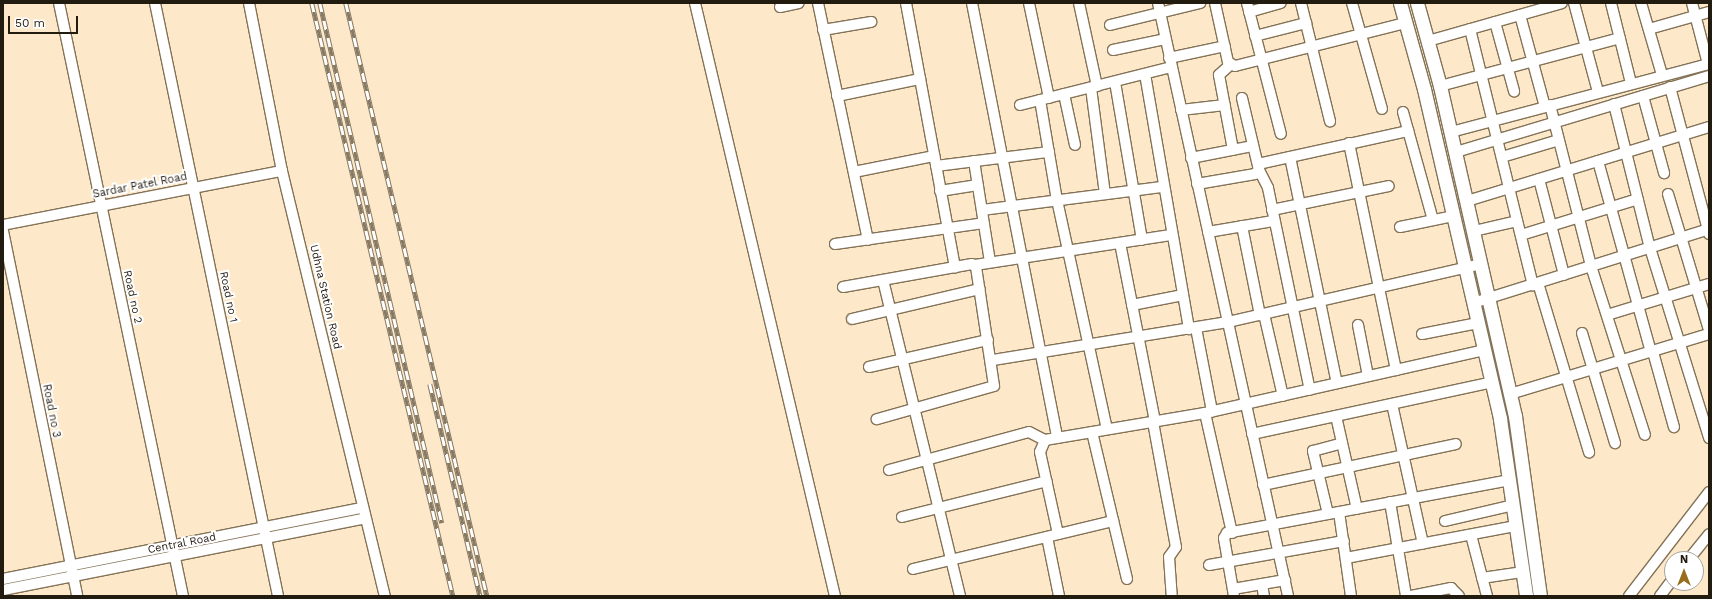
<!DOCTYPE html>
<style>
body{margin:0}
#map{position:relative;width:1712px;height:599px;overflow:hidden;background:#fde9ca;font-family:"Work Sans",sans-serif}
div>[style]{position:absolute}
.roads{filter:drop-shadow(1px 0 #837256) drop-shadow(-1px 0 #837256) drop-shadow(0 1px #837256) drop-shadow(0 -1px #837256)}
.minor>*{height:10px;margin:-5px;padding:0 5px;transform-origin:5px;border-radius:5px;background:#fff}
.major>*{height:13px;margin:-6.5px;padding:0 6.5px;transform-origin:6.5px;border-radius:6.5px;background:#fff}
.rail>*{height:4.5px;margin-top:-2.25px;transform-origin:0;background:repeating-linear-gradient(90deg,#fff 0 9px,#877a65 0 18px);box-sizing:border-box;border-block:1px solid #877a65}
span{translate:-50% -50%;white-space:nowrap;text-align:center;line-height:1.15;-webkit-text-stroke:4px #fff;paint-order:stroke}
.street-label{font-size:11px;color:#221b10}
.frame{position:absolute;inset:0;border:4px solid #221b10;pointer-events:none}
.north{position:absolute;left:1664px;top:551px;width:40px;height:40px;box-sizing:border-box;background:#fff;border:1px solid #a7a49f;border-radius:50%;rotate:0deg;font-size:11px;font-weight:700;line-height:16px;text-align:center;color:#221b10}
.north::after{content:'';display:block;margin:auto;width:14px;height:18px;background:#986d1b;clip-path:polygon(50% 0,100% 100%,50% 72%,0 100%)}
.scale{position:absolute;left:8px;top:16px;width:70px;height:18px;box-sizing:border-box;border:2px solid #221b10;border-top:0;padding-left:5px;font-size:12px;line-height:14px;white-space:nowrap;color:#221b10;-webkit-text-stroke:3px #fff;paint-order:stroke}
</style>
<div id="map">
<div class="roads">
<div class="minor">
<div style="left:59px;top:3px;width:606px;rotate:78.19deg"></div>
<div style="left:155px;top:3px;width:606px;rotate:78.28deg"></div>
<div style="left:249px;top:3px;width:171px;rotate:78.9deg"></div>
<div style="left:282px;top:171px;width:437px;rotate:76.4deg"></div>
<div style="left:695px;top:3px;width:609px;rotate:76.72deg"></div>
<div style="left:818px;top:3px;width:242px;rotate:78.1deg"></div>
<div style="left:906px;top:3px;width:269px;rotate:79.5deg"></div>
<div style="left:972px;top:3px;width:443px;rotate:78.9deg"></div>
<div style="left:1029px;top:3px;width:97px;rotate:78.1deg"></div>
<div style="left:1079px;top:3px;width:85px;rotate:77.8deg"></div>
<div style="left:1158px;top:3px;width:607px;rotate:77.63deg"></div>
<div style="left:1215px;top:3px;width:60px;rotate:77.6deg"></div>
<div style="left:1228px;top:62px;width:8px;rotate:30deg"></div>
<div style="left:1235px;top:66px;width:175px;rotate:-14.2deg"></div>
<div style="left:1247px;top:3px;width:135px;rotate:75.5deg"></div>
<div style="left:1301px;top:3px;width:122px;rotate:76.2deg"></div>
<div style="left:1352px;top:3px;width:110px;rotate:74.2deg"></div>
<div style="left:1574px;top:3px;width:92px;rotate:74.9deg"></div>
<div style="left:1611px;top:3px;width:82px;rotate:76deg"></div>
<div style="left:1641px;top:3px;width:75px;rotate:73.7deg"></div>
<div style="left:1692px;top:3px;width:63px;rotate:75.3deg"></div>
<div style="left:780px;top:7px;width:19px;rotate:-12deg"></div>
<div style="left:1249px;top:12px;width:33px;rotate:-16deg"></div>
<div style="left:1520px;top:15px;width:95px;rotate:74.8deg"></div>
<div style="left:1495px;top:22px;width:72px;rotate:74.6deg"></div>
<div style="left:1110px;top:25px;width:93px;rotate:-13.7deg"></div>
<div style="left:1470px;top:29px;width:264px;rotate:76.2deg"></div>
<div style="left:1649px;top:29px;width:62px;rotate:-15.8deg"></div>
<div style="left:823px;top:30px;width:49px;rotate:-9.5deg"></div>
<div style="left:1255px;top:36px;width:53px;rotate:-14.3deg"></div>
<div style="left:1428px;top:41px;width:139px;rotate:-15.8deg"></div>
<div style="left:1113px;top:50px;width:53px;rotate:-11.9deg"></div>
<div style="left:1169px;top:58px;width:57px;rotate:-12.1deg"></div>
<div style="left:1230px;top:65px;width:15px;rotate:138deg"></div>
<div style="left:1219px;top:75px;width:76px;rotate:79.4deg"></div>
<div style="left:1145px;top:74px;width:259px;rotate:80.2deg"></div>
<div style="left:1115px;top:82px;width:160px;rotate:80.3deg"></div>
<div style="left:1440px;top:86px;width:186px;rotate:-14.9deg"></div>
<div style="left:1670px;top:87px;width:152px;rotate:75.1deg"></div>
<div style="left:1091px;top:88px;width:107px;rotate:82.5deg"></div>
<div style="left:1064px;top:94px;width:52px;rotate:77.8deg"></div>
<div style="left:837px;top:96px;width:85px;rotate:-11.6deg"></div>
<div style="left:1643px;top:96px;width:80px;rotate:74.7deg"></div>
<div style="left:1040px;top:100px;width:101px;rotate:80.4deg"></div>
<div style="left:1057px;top:200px;width:234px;rotate:77.7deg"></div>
<div style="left:1614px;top:104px;width:148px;rotate:76deg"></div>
<div style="left:1650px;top:248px;width:199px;rotate:72.7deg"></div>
<div style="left:1020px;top:105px;width:156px;rotate:-14.1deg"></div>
<div style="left:1550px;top:105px;width:166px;rotate:75.7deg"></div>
<div style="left:1591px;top:266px;width:177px;rotate:72.3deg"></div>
<div style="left:1181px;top:110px;width:44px;rotate:-6.5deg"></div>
<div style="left:1403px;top:112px;width:112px;rotate:74.5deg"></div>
<div style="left:1451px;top:132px;width:267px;rotate:-14.8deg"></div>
<div style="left:1349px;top:143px;width:232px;rotate:78.3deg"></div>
<div style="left:1456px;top:152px;width:264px;rotate:-16.7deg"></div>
<div style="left:1290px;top:157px;width:231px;rotate:78.3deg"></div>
<div style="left:1502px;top:157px;width:59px;rotate:-16.6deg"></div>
<div style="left:1191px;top:158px;width:62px;rotate:-11.1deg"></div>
<div style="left:974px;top:161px;width:102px;rotate:81deg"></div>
<div style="left:1598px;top:161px;width:198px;rotate:74.5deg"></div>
<div style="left:1258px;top:164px;width:154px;rotate:-12.4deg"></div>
<div style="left:936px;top:166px;width:114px;rotate:-7.1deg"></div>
<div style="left:1259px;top:170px;width:20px;rotate:63deg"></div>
<div style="left:1268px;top:188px;width:206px;rotate:78.3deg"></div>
<div style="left:854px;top:172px;width:82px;rotate:-11.3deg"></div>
<div style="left:1539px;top:179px;width:99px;rotate:75.4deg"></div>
<div style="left:1197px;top:184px;width:59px;rotate:-9.8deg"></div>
<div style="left:1255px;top:174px;width:6px;rotate:-45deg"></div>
<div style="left:1259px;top:170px;width:74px;rotate:-103.3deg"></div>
<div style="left:940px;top:191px;width:38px;rotate:-9deg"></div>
<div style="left:1668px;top:194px;width:142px;rotate:73.2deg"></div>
<div style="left:1467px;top:201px;width:253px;rotate:-17deg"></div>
<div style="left:982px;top:210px;width:181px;rotate:-7.3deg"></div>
<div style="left:1272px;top:210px;width:119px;rotate:-11.6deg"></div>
<div style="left:3px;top:225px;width:284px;rotate:-11deg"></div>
<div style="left:1242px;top:226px;width:91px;rotate:78.6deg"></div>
<div style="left:1400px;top:227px;width:54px;rotate:-11.7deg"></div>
<div style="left:3px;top:231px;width:372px;rotate:78.5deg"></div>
<div style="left:1474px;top:231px;width:44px;rotate:-13.1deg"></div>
<div style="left:1208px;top:232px;width:66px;rotate:-9.6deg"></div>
<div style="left:1521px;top:235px;width:122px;rotate:-17.1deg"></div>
<div style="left:1120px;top:243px;width:181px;rotate:78.9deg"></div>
<div style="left:835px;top:244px;width:150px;rotate:-8deg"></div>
<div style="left:975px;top:265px;width:198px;rotate:-8.7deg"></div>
<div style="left:883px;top:280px;width:325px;rotate:76.3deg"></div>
<div style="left:1538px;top:283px;width:177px;rotate:73.2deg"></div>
<div style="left:843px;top:287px;width:131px;rotate:-10.1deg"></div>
<div style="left:972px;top:264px;width:5px;rotate:37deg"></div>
<div style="left:976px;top:267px;width:120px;rotate:81.4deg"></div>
<div style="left:994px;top:386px;width:122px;rotate:164.2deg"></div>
<div style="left:1473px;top:303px;width:247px;rotate:-17.4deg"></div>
<div style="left:1132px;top:305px;width:52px;rotate:-11.1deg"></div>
<div style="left:1264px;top:314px;width:84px;rotate:77deg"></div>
<div style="left:1607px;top:315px;width:107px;rotate:-16.9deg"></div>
<div style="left:852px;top:319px;width:131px;rotate:-13.2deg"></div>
<div style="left:1358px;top:325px;width:52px;rotate:78.9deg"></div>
<div style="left:1196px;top:328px;width:85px;rotate:79.1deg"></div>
<div style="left:1582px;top:333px;width:115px;rotate:73.3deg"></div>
<div style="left:1422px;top:334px;width:57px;rotate:-11.1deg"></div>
<div style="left:1653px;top:352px;width:78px;rotate:74.4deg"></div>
<div style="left:993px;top:360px;width:238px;rotate:-9.2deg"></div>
<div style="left:1228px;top:322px;width:260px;rotate:-12.9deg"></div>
<div style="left:869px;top:367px;width:122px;rotate:-12.8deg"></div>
<div style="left:1510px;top:394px;width:208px;rotate:-16.8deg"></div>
<div style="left:1392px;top:404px;width:143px;rotate:77.5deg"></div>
<div style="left:1205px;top:413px;width:123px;rotate:77.3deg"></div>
<div style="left:1336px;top:416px;width:95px;rotate:77.3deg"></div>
<div style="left:1153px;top:422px;width:127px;rotate:79.6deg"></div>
<div style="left:1176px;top:547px;width:12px;rotate:125deg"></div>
<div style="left:1169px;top:557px;width:39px;rotate:86deg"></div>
<div style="left:1092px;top:432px;width:151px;rotate:76.6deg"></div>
<div style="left:1252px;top:434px;width:246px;rotate:-12.2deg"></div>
<div style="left:889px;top:470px;width:145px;rotate:-15.2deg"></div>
<div style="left:1029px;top:432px;width:18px;rotate:27deg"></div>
<div style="left:1263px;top:485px;width:197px;rotate:-12deg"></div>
<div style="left:1390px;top:502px;width:95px;rotate:80.3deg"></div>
<div style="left:1339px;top:512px;width:85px;rotate:81.9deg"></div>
<div style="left:1328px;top:514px;width:65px;rotate:-103.4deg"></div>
<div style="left:1313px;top:451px;width:30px;rotate:-15deg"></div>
<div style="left:902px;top:517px;width:149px;rotate:-13.9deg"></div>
<div style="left:1445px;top:521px;width:70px;rotate:-13.2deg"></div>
<div style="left:1058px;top:534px;width:84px;rotate:-102.4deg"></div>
<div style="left:1040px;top:452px;width:13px;rotate:-67deg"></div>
<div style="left:1045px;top:440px;width:162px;rotate:-9.6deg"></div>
<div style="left:1205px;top:413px;width:286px;rotate:-12.7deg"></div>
<div style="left:1471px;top:535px;width:63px;rotate:75.3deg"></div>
<div style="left:1047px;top:537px;width:60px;rotate:78.5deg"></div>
<div style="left:1346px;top:558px;width:173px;rotate:-10.7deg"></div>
<div style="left:1689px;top:559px;width:32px;rotate:-51deg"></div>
<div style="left:1209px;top:565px;width:137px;rotate:-10.1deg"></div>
<div style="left:913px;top:569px;width:206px;rotate:-13.5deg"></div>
<div style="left:1482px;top:578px;width:40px;rotate:-8.5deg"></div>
<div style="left:3px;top:579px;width:367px;rotate:-11.2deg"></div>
<div style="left:1262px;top:584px;width:12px;rotate:81deg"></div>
<div style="left:1233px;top:589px;width:53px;rotate:-9.8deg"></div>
<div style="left:3px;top:590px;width:369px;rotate:-11.2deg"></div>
<div style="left:1234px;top:596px;width:59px;rotate:-99.8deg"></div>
<div style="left:1224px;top:538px;width:6px;rotate:-59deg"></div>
<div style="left:1227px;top:533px;width:287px;rotate:-10.6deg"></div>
<div style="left:1411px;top:596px;width:41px;rotate:-11.3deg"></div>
<div style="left:1451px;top:588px;width:11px;rotate:45deg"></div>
<div style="left:1629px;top:596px;width:131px;rotate:-52.4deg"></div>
<div style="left:1660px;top:596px;width:20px;rotate:-53deg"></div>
</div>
<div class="major">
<div style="left:1400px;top:3px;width:89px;rotate:74.4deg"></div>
<div style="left:1424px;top:89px;width:339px;rotate:77deg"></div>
<div style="left:1500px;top:419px;width:179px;rotate:81.6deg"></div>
<div style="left:1417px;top:3px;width:86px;rotate:74.5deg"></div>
<div style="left:1440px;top:86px;width:338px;rotate:77.2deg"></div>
<div style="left:1515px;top:416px;width:182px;rotate:82.1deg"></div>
</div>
</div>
<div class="rail">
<div style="left:312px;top:3px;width:610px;rotate:76.62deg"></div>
<div style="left:320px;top:3px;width:534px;rotate:76.8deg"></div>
<div style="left:346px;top:3px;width:610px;rotate:76.62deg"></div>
<div style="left:430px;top:384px;width:218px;rotate:76.7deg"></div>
</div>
<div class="street-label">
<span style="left:140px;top:186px;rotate:-11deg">Sardar Patel Road</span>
<span style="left:132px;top:297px;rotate:78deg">Road no 2</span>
<span style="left:228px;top:297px;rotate:78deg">Road no 1</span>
<span style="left:325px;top:297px;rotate:77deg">Udhna Station Road</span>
<span style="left:51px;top:411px;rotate:79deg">Road no 3</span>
<span style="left:182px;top:544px;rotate:-11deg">Central Road</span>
</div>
<div class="frame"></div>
<div class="north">N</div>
<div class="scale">50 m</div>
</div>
